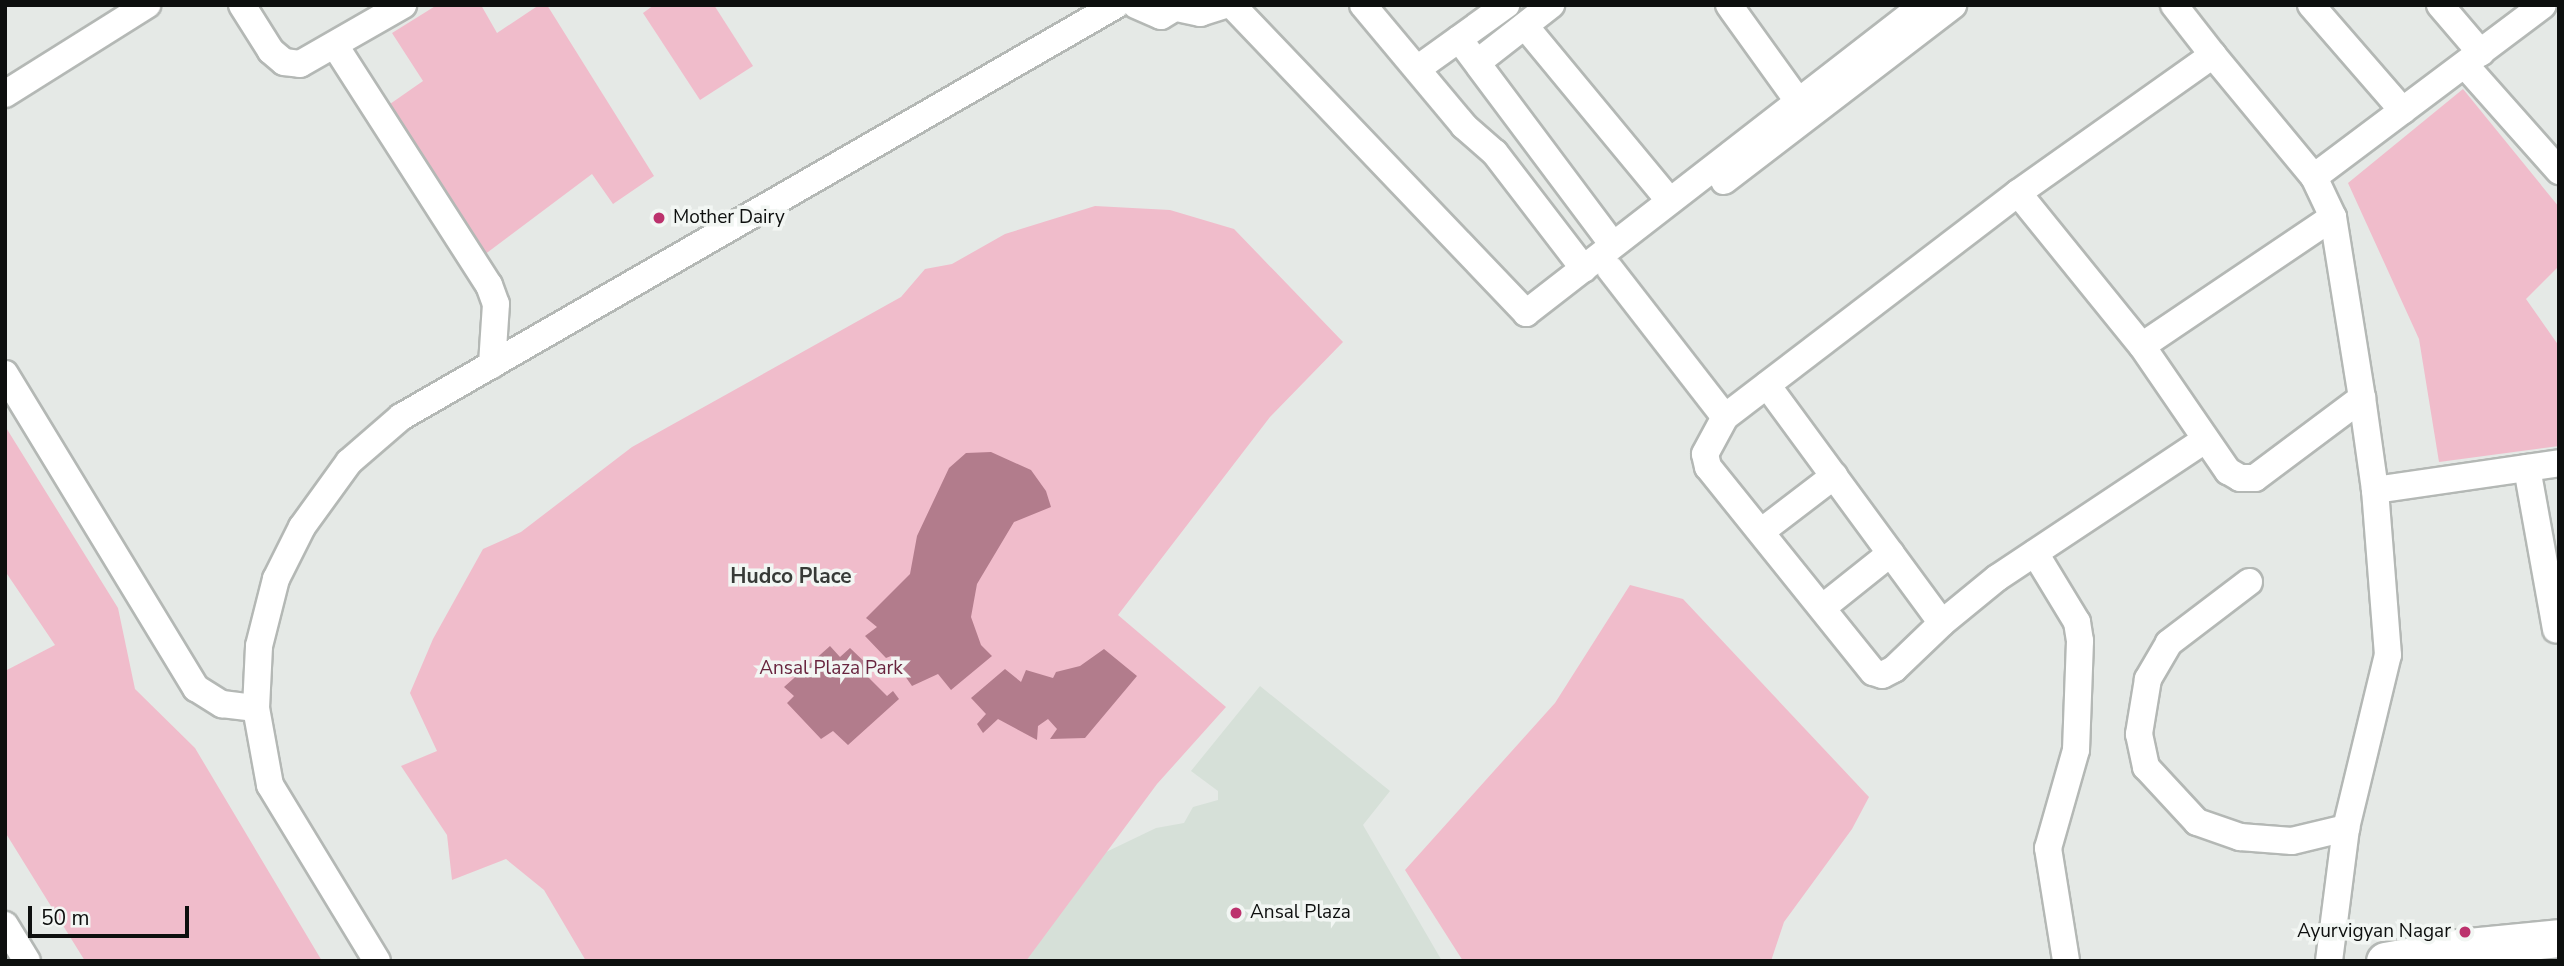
<!DOCTYPE html>
<style>
body{margin:0}
#map{position:relative;width:2564px;height:966px;overflow:hidden;background:#e5e9e6;font-family:"Nunito Sans",sans-serif}
div>[style]{position:absolute}
.built>*{inset:0;background:#d6e0d8}
.green>*{inset:0;background:#f0bccb}
.water>*{inset:0;background:#b27c8c}
.roads{filter:drop-shadow(2px 0 #b4b8b5) drop-shadow(-2px 0 #b4b8b5) drop-shadow(0 2px #b4b8b5) drop-shadow(0 -2px #b4b8b5)}
.minor>*{height:26px;margin:-13px;padding:0 13px;transform-origin:13px;border-radius:13px;background:#fff}
.secondary>*{height:37px;margin:-18.5px;padding:0 18.5px;transform-origin:18.5px;border-radius:18.5px;background:#fff}
.dots>*{width:19px;height:19px;translate:-50% -50%;box-sizing:border-box;border:4px solid #f2f6f3;border-radius:50%}
span{translate:-50% -50%;white-space:nowrap;text-align:center;line-height:1.15;-webkit-text-stroke:7px #f2f6f3;paint-order:stroke}
.poi-label{font-size:19px;color:#0d0f0e}
.left{translate:0 -50%;text-align:left}
.right{translate:-100% -50%;text-align:right}
.park-label{font-size:19px;color:#68243e}
.neighbourhood-label{font-size:21px;color:#373a37;font-weight:700}
.frame{position:absolute;inset:0;border:7px solid #0d0f0e;pointer-events:none}
.scale{position:absolute;left:28px;top:906px;width:161px;height:32px;box-sizing:border-box;border:4px solid #0d0f0e;border-top:0;padding-left:9px;font-size:21px;line-height:24px;white-space:nowrap;color:#0d0f0e;-webkit-text-stroke:5px #f2f6f3;paint-order:stroke}
</style>
<div id="map">
<div class="built">
<div style="clip-path:polygon(1260px 686px,1390px 791px,1363px 825px,1442px 961px,998px 961px,1077px 866px,1156px 828px,1184px 823px,1193px 807px,1218px 800px,1218px 791px,1191px 771px)"></div>
</div>
<div class="green">
<div style="clip-path:polygon(437px 5px,481px 5px,497px 33px,539px 5px,547px 5px,654px 176px,613px 204px,592px 174px,484px 255px,390px 104px,423px 81px,392px 33px)"></div>
<div style="clip-path:polygon(654px 5px,714px 5px,753px 66px,700px 100px,643px 13px)"></div>
<div style="clip-path:polygon(2463px 89px,2559px 207px,2559px 266px,2526px 299px,2559px 346px,2559px 446px,2439px 462px,2419px 339px,2348px 183px)"></div>
<div style="clip-path:polygon(1095px 206px,1170px 210px,1234px 229px,1343px 342px,1270px 417px,1118px 615px,1226px 707px,1157px 784px,1026px 961px,586px 961px,544px 890px,506px 859px,452px 880px,447px 835px,401px 766px,437px 751px,410px 693px,433px 639px,483px 549px,521px 532px,632px 447px,901px 297px,925px 269px,952px 264px,1005px 234px)"></div>
<div style="clip-path:polygon(5px 426px,118px 608px,135px 689px,195px 748px,322px 961px,85px 961px,5px 832px,5px 671px,55px 645px,5px 571px)"></div>
<div style="clip-path:polygon(1630px 585px,1683px 599px,1869px 797px,1852px 829px,1784px 922px,1771px 961px,1463px 961px,1405px 870px,1555px 703px)"></div>
</div>
<div class="water">
<div style="clip-path:polygon(991px 452px,1031px 470px,1046px 491px,1051px 507px,1014px 522px,977px 584px,971px 617px,981px 645px,992px 656px,951px 690px,938px 674px,912px 686px,891px 656px,886px 658px,865px 636px,877px 627px,866px 618px,910px 574px,917px 536px,949px 468px,966px 453px)"></div>
<div style="clip-path:polygon(830px 646px,840px 657px,850px 648px,872px 669px,867px 676px,887px 696px,893px 691px,899px 699px,848px 745px,833px 731px,821px 739px,787px 703px,794px 696px,784px 687px)"></div>
<div style="clip-path:polygon(1104px 649px,1137px 676px,1085px 738px,1050px 739px,1057px 729px,1048px 719px,1038px 726px,1037px 740px,998px 719px,983px 733px,977px 724px,986px 714px,971px 698px,1005px 669px,1021px 682px,1026px 670px,1053px 678px,1056px 672px,1080px 666px)"></div>
</div>
<div class="roads">
<div class="minor">
<div style="left:242px;top:5px;width:54px;rotate:57.8deg"></div>
<div style="left:271px;top:51px;width:17px;rotate:40deg"></div>
<div style="left:284px;top:62px;width:16px;rotate:7deg"></div>
<div style="left:300px;top:64px;width:119px;rotate:-29.8deg"></div>
<div style="left:1136px;top:5px;width:27px;rotate:24deg"></div>
<div style="left:1161px;top:16px;width:21px;rotate:-31deg"></div>
<div style="left:1232px;top:5px;width:426px;rotate:46.3deg"></div>
<div style="left:1526px;top:313px;width:502px;rotate:-37.8deg"></div>
<div style="left:1363px;top:5px;width:158px;rotate:50.1deg"></div>
<div style="left:1464px;top:126px;width:41px;rotate:41.1deg"></div>
<div style="left:1495px;top:153px;width:146px;rotate:52.5deg"></div>
<div style="left:1729px;top:5px;width:118px;rotate:54.3deg"></div>
<div style="left:2174px;top:5px;width:63px;rotate:52deg"></div>
<div style="left:2311px;top:5px;width:140px;rotate:49deg"></div>
<div style="left:2440px;top:5px;width:63px;rotate:49.5deg"></div>
<div style="left:1177px;top:8px;width:24px;rotate:12deg"></div>
<div style="left:1200px;top:13px;width:25px;rotate:-18deg"></div>
<div style="left:1525px;top:26px;width:227px;rotate:50.4deg"></div>
<div style="left:1459px;top:39px;width:257px;rotate:53.2deg"></div>
<div style="left:336px;top:47px;width:283px;rotate:57.3deg"></div>
<div style="left:489px;top:285px;width:20px;rotate:70deg"></div>
<div style="left:496px;top:304px;width:61px;rotate:93.8deg"></div>
<div style="left:1478px;top:62px;width:93px;rotate:-38deg"></div>
<div style="left:2465px;top:65px;width:142px;rotate:48.4deg"></div>
<div style="left:1417px;top:69px;width:110px;rotate:-35.7deg"></div>
<div style="left:5px;top:94px;width:168px;rotate:-32.1deg"></div>
<div style="left:1724px;top:181px;width:289px;rotate:-37.5deg"></div>
<div style="left:2018px;top:193px;width:197px;rotate:51deg"></div>
<div style="left:2333px;top:217px;width:230px;rotate:146deg"></div>
<div style="left:2142px;top:346px;width:152px;rotate:55.5deg"></div>
<div style="left:2228px;top:471px;width:14px;rotate:30deg"></div>
<div style="left:2240px;top:478px;width:15px"></div>
<div style="left:2255px;top:478px;width:134px;rotate:-36.8deg"></div>
<div style="left:1610px;top:269px;width:187px;rotate:52.2deg"></div>
<div style="left:5px;top:374px;width:368px;rotate:58.7deg"></div>
<div style="left:196px;top:688px;width:31px;rotate:32deg"></div>
<div style="left:222px;top:704px;width:34px;rotate:7deg"></div>
<div style="left:1767px;top:385px;width:295px;rotate:53.7deg"></div>
<div style="left:1942px;top:623px;width:71px;rotate:-39.3deg"></div>
<div style="left:1997px;top:578px;width:250px;rotate:-33.6deg"></div>
<div style="left:2527px;top:468px;width:164px;rotate:79.8deg"></div>
<div style="left:2375px;top:490px;width:186px;rotate:-8.3deg"></div>
<div style="left:1762px;top:531px;width:91px;rotate:-37.4deg"></div>
<div style="left:2035px;top:553px;width:81px;rotate:58.7deg"></div>
<div style="left:2077px;top:622px;width:19px;rotate:81deg"></div>
<div style="left:2080px;top:641px;width:109px;rotate:92.1deg"></div>
<div style="left:2076px;top:750px;width:102px;rotate:105.9deg"></div>
<div style="left:2048px;top:848px;width:114px;rotate:80.9deg"></div>
<div style="left:2249px;top:582px;width:101px;rotate:142.7deg"></div>
<div style="left:2169px;top:643px;width:42px;rotate:120.3deg"></div>
<div style="left:2148px;top:679px;width:56px;rotate:99.3deg"></div>
<div style="left:2139px;top:734px;width:34px;rotate:78deg"></div>
<div style="left:2146px;top:767px;width:75px;rotate:47.2deg"></div>
<div style="left:2197px;top:822px;width:46px;rotate:19.2deg"></div>
<div style="left:2240px;top:837px;width:52px;rotate:4.4deg"></div>
<div style="left:2292px;top:841px;width:56px;rotate:-13.5deg"></div>
<div style="left:1822px;top:608px;width:88px;rotate:-38.6deg"></div>
<div style="left:1942px;top:623px;width:66px;rotate:136.2deg"></div>
<div style="left:1894px;top:669px;width:13px;rotate:153deg"></div>
<div style="left:1882px;top:675px;width:9px;rotate:-162deg"></div>
<div style="left:1873px;top:672px;width:263px;rotate:-128.8deg"></div>
<div style="left:1708px;top:467px;width:13px;rotate:-103deg"></div>
<div style="left:1705px;top:454px;width:42px;rotate:-61.6deg"></div>
<div style="left:1725px;top:417px;width:369px;rotate:-37.4deg"></div>
<div style="left:2018px;top:193px;width:239px;rotate:-35.3deg"></div>
<div style="left:2213px;top:55px;width:158px;rotate:50.4deg"></div>
<div style="left:5px;top:925px;width:42px;rotate:58.6deg"></div>
<div style="left:377px;top:961px;width:206px;rotate:-121.3deg"></div>
<div style="left:270px;top:785px;width:78px;rotate:-100.3deg"></div>
<div style="left:256px;top:708px;width:62px;rotate:-87.2deg"></div>
<div style="left:259px;top:646px;width:69px;rotate:-75.8deg"></div>
<div style="left:276px;top:579px;width:58px;rotate:-63.4deg"></div>
<div style="left:302px;top:527px;width:80px;rotate:-54.1deg"></div>
<div style="left:349px;top:462px;width:69px;rotate:-40.9deg"></div>
<div style="left:401px;top:417px;width:825px;rotate:-29.95deg"></div>
<div style="left:2329px;top:961px;width:134px;rotate:-82.7deg"></div>
<div style="left:2346px;top:828px;width:178px;rotate:-76.4deg"></div>
<div style="left:2388px;top:655px;width:166px;rotate:-94.5deg"></div>
<div style="left:2375px;top:490px;width:93px;rotate:-98deg"></div>
<div style="left:2362px;top:398px;width:183px;rotate:-99.1deg"></div>
<div style="left:2333px;top:217px;width:44px;rotate:-115.4deg"></div>
<div style="left:2314px;top:177px;width:286px;rotate:-36.9deg"></div>
</div>
<div class="secondary">
<div style="left:2385px;top:961px;width:75px;rotate:-10deg"></div>
<div style="left:2459px;top:948px;width:100px;rotate:-5.7deg"></div>
</div>
</div>
<div class="dots">
<div style="left:659px;top:218px;background:#bc326d"></div>
<div style="left:1236px;top:913px;background:#bc326d"></div>
<div style="left:2465px;top:932px;background:#bc326d"></div>
</div>
<div class="poi-label">
<span class="left" style="left:673px;top:218px">Mother Dairy</span>
<span class="left" style="left:1250px;top:913px">Ansal Plaza</span>
<span class="right" style="left:2451px;top:932px">Ayurvigyan Nagar</span>
</div>
<div class="park-label">
<span style="left:831px;top:669px">Ansal Plaza Park</span>
</div>
<div class="neighbourhood-label">
<span style="left:791px;top:576px">Hudco Place</span>
</div>
<div class="frame"></div>
<div class="scale">50 m</div>
</div>
